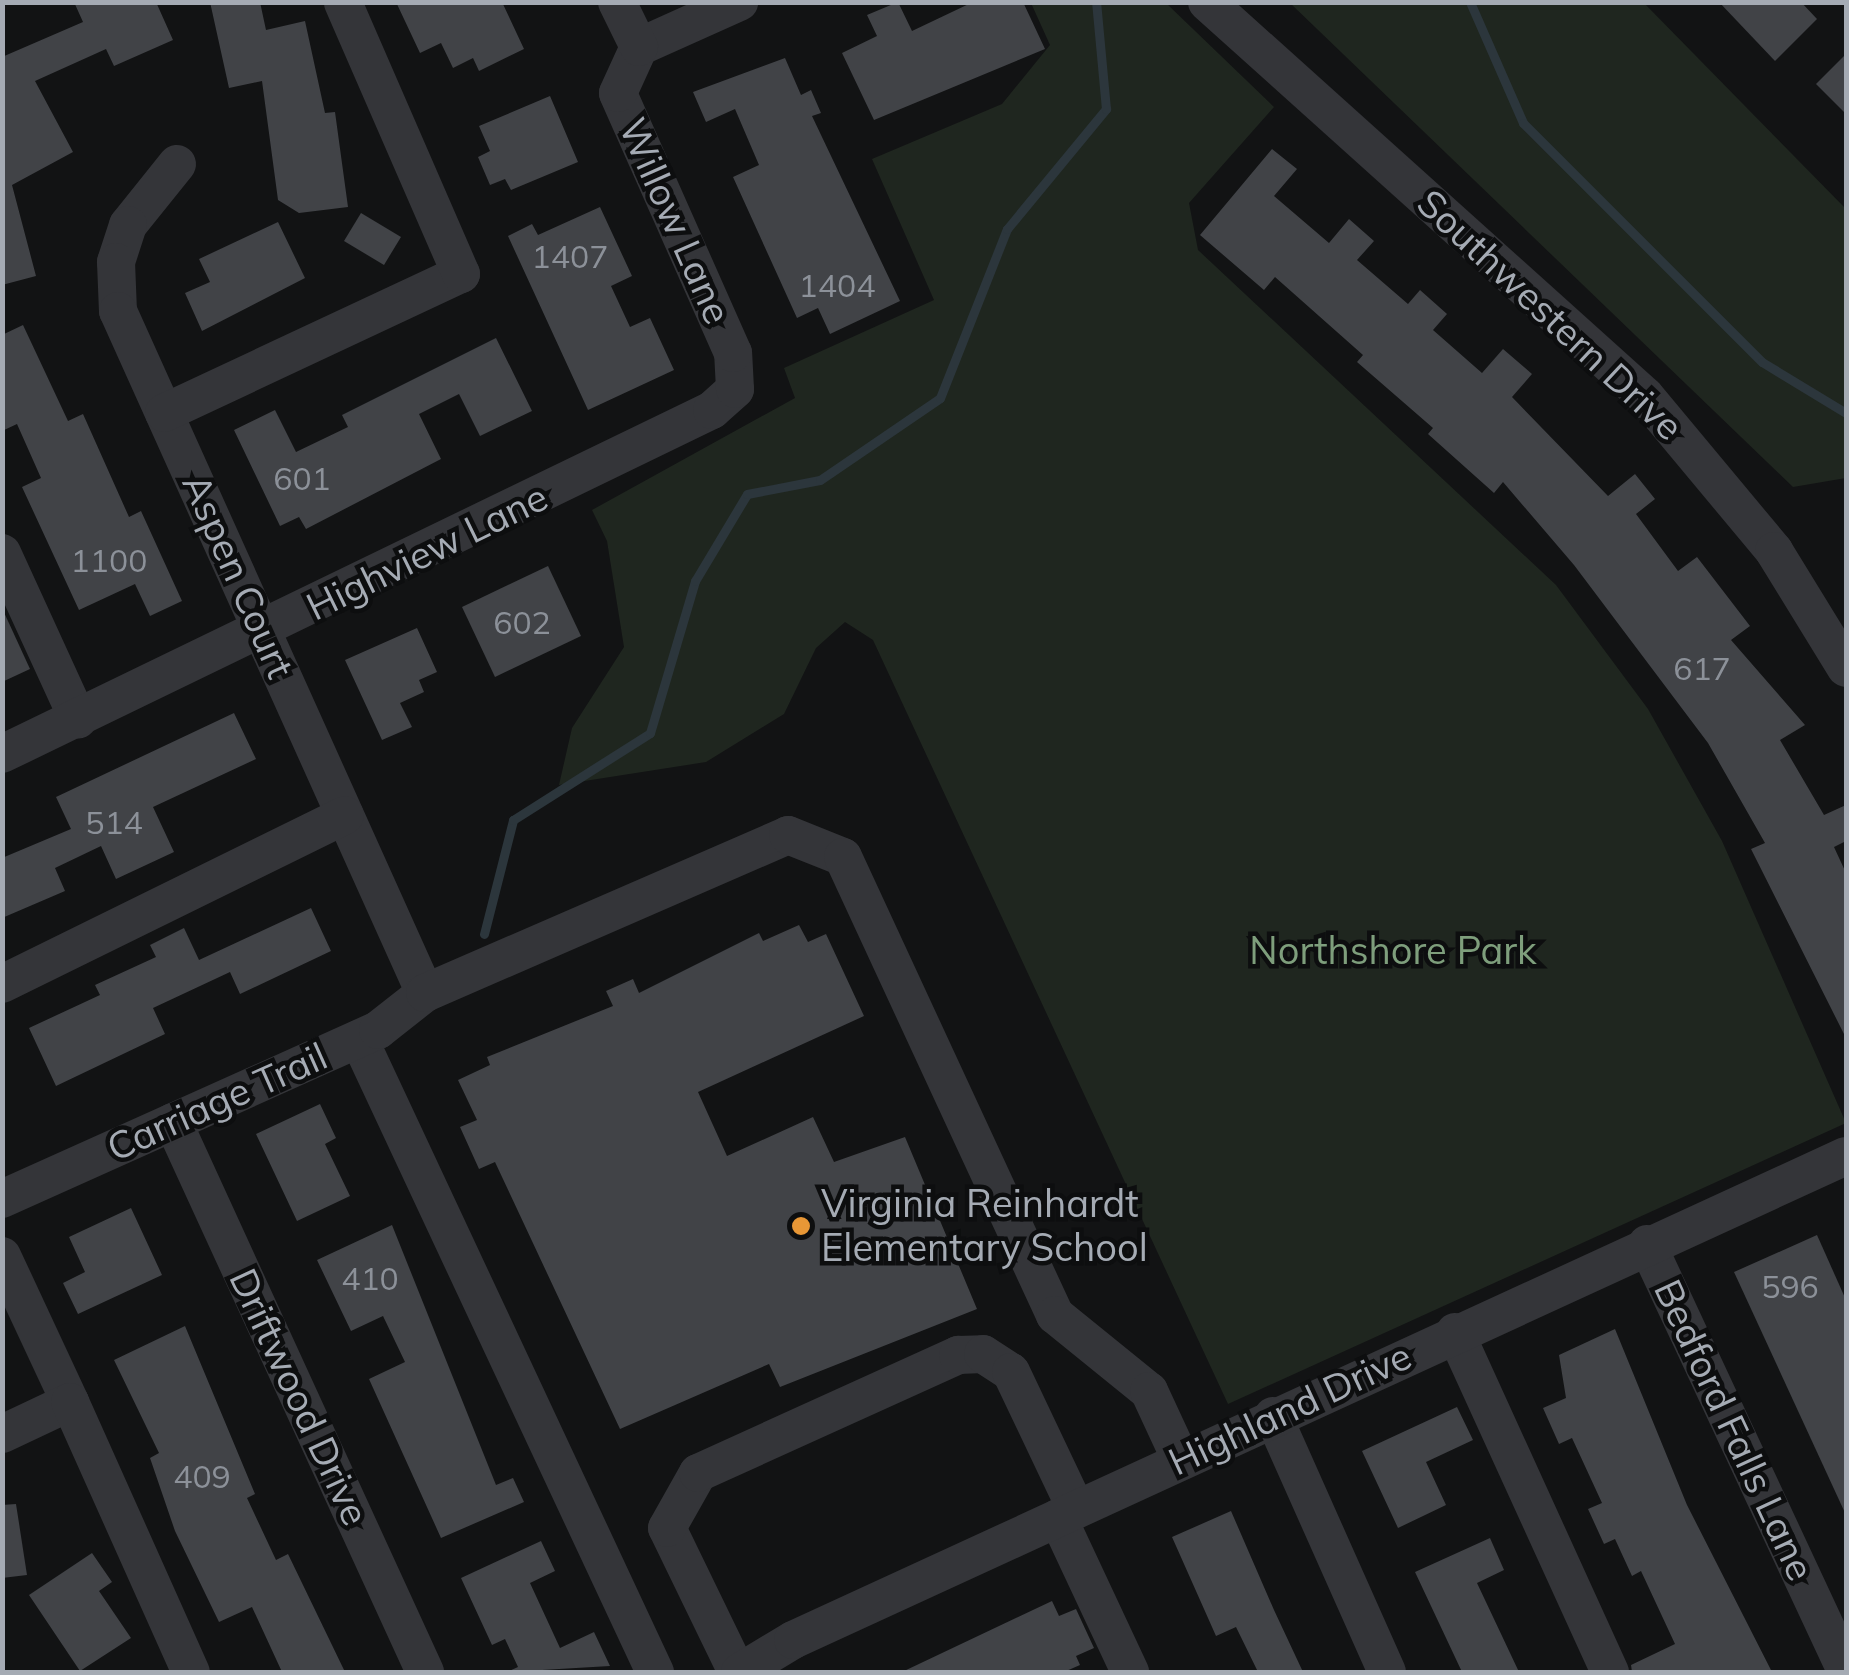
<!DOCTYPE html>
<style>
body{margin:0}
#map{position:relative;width:1849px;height:1675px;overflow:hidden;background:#121314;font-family:Mulish,sans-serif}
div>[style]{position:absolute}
.green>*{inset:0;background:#1f261f}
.stream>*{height:9px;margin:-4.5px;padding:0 4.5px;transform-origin:4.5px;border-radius:4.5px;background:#2c363c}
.building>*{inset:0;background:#414347}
.minor>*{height:38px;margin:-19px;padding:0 19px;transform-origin:19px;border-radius:19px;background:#343539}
.dots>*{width:28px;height:28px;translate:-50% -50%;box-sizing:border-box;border:5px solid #0d0e0f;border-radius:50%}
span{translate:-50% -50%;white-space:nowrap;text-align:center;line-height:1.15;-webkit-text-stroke:9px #0d0e0f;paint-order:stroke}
.number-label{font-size:32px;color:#8c9199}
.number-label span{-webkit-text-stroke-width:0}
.street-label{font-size:38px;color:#a5abb4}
.park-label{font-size:38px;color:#7e9e7c}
.poi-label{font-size:38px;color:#a5abb4}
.left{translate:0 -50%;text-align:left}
.frame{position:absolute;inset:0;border:5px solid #a5abb4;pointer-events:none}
</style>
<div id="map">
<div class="green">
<div style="clip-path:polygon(1031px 3px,1166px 3px,1274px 107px,1189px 203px,1198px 250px,1556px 585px,1648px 709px,1722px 841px,1846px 1123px,1228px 1404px,873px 640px,845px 622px,816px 648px,784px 714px,706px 762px,559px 785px,572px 728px,624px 647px,607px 541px,592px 510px,795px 398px,784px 368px,934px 300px,872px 159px,1002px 104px,1050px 45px)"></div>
<div style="clip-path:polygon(1290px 3px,1644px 3px,1846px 209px,1846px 478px,1793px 487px)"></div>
</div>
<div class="stream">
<div style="left:1470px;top:2px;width:132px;rotate:66.3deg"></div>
<div style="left:1523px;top:123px;width:338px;rotate:45deg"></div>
<div style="left:1762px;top:362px;width:98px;rotate:31.3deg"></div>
<div style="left:484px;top:934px;width:118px;rotate:-75.7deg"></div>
<div style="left:513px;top:820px;width:162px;rotate:-32.4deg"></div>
<div style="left:650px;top:733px;width:159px;rotate:-73.5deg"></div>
<div style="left:695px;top:581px;width:101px;rotate:-59.1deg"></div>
<div style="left:747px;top:494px;width:74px;rotate:-10.9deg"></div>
<div style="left:820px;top:480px;width:145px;rotate:-34.3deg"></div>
<div style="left:940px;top:398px;width:182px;rotate:-68.4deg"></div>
<div style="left:1007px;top:229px;width:156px;rotate:-50.5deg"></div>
<div style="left:1106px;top:109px;width:107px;rotate:-95.3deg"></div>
</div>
<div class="building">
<div style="clip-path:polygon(74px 2px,156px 2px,173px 40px,114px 66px,106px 49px,35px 81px,73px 152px,12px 185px,36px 276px,2px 285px,2px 57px,83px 22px)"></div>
<div style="clip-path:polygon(210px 2px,260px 2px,266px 30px,305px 21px,325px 113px,335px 112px,348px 207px,299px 213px,278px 200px,262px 81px,229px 88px)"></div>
<div style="clip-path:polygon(396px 2px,502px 2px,524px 49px,479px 71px,473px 58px,453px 68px,441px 43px,420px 53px)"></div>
<div style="clip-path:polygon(898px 2px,912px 31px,973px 2px,1023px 2px,1045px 49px,874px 120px,842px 53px,877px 36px,867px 15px)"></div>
<div style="clip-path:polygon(1719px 2px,1801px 2px,1817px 19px,1775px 61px)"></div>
<div style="clip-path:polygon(1846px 54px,1846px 114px,1816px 84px)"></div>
<div style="clip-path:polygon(785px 58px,801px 95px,811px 90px,821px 113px,812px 116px,900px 301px,830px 334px,818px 308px,797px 318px,733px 177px,759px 165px,735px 109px,706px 122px,693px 92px)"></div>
<div style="clip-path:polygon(550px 96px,578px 162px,511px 190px,505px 179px,490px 185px,478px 157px,490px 151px,479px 126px)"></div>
<div style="clip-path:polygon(1272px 149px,1297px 169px,1274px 196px,1329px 243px,1349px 219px,1374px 241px,1357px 260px,1408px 304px,1420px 290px,1447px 314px,1433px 330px,1482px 373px,1503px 349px,1532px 374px,1512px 397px,1608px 496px,1635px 474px,1655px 499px,1636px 514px,1678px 571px,1697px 557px,1750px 626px,1731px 640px,1805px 725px,1780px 740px,1824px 815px,1846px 805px,1846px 841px,1834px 847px,1846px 873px,1846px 1038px,1751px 849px,1765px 843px,1708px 743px,1574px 565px,1503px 482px,1494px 493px,1428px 434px,1433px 428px,1357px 362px,1363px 355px,1275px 277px,1264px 290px,1200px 235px)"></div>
<div style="clip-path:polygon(600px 207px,632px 276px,611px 286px,630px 327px,650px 318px,674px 370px,588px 410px,508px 236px,532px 224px,538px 235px)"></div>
<div style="clip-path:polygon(361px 213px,401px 237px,384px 265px,344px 241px)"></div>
<div style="clip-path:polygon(278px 222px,305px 278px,202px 331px,185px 293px,210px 282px,199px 259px)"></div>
<div style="clip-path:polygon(23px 325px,68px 421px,83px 414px,129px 517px,141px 511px,182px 601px,150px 616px,135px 584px,79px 610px,22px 487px,41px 478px,17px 424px,2px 431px,2px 335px)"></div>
<div style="clip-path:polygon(496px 338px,532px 411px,480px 436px,459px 394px,419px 414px,441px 459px,306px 529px,299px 517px,280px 526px,234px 430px,275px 410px,296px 452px,348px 427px,342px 415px)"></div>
<div style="clip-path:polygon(548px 566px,581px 636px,495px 677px,462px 607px)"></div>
<div style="clip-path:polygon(2px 608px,30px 669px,2px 682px)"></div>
<div style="clip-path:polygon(417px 628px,437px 672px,419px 680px,424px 692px,400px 703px,412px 727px,382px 740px,345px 660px)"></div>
<div style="clip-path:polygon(234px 713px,256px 759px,153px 807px,174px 852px,116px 879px,101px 846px,55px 868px,65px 891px,2px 918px,2px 858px,71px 829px,56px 797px)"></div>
<div style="clip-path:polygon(311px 908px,331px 951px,240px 994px,230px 972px,153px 1008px,165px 1034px,56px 1086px,29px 1028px,100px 995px,95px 985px,156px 957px,150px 945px,184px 928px,199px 960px)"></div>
<div style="clip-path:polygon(799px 925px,808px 942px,826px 934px,864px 1016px,698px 1092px,727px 1156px,813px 1117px,834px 1162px,905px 1137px,977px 1309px,780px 1387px,769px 1364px,620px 1429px,495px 1162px,479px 1169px,460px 1127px,477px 1120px,458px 1080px,490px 1065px,487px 1057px,613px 1006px,606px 991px,633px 979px,639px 993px,759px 933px,763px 941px)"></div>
<div style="clip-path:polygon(320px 1104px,336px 1138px,325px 1144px,350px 1196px,297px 1221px,256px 1134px)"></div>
<div style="clip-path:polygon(131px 1208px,162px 1275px,78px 1314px,63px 1283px,85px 1272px,69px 1237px)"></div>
<div style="clip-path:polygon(392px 1225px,496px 1485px,513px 1478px,524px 1502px,441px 1538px,369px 1379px,405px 1362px,383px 1316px,351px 1331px,317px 1260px)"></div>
<div style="clip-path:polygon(1817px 1235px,1846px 1300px,1846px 1515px,1734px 1272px)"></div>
<div style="clip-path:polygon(185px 1326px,255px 1494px,247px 1498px,276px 1560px,288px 1554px,345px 1672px,282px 1672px,252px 1607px,219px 1622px,175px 1531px,150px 1458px,159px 1453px,114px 1360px)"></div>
<div style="clip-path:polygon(1615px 1329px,1687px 1505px,1772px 1672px,1632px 1672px,1631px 1665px,1675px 1644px,1641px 1571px,1632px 1576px,1615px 1539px,1604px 1544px,1588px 1509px,1602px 1503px,1572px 1438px,1559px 1444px,1543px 1408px,1566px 1398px,1559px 1355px)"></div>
<div style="clip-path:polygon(1457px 1407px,1473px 1440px,1426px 1462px,1446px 1505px,1398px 1528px,1362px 1451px)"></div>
<div style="clip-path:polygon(16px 1504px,27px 1575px,2px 1578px,2px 1505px)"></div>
<div style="clip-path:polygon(1231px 1511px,1274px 1610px,1303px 1672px,1258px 1672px,1236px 1627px,1216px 1636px,1172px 1537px)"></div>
<div style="clip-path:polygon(1490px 1538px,1504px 1570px,1477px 1583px,1519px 1672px,1462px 1672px,1415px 1572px)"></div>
<div style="clip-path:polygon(541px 1541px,555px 1571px,530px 1583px,560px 1648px,594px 1632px,610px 1666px,507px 1672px,518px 1667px,505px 1639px,492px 1645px,461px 1578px)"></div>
<div style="clip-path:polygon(92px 1553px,112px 1582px,99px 1591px,131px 1638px,80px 1671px,29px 1595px)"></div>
<div style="clip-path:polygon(1052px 1601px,1059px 1616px,1076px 1609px,1094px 1648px,1076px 1656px,1080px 1665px,1064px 1672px,902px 1672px)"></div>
</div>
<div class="minor">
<div style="left:1207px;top:2px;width:589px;rotate:41.97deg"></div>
<div style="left:1645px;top:396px;width:202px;rotate:50.2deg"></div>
<div style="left:1774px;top:551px;width:137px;rotate:58.4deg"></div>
<div style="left:639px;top:47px;width:110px;rotate:-24.2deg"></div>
<div style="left:177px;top:164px;width:78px;rotate:128.8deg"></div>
<div style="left:128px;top:225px;width:39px;rotate:108deg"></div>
<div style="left:116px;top:262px;width:49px;rotate:87.7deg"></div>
<div style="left:118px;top:311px;width:748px;rotate:65.77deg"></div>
<div style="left:164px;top:413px;width:328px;rotate:-25.1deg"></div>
<div style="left:461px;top:274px;width:296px;rotate:-113.5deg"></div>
<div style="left:2px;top:553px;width:183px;rotate:65.4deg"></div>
<div style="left:2px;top:754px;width:789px;rotate:-25.85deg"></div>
<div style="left:712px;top:410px;width:31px;rotate:-42deg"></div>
<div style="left:735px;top:389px;width:36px;rotate:-93deg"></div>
<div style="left:733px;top:353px;width:284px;rotate:-113.9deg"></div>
<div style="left:618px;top:93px;width:51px;rotate:-65.5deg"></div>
<div style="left:639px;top:47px;width:50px;rotate:-116.1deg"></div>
<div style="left:2px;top:984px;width:382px;rotate:-26.2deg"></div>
<div style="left:359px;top:1039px;width:699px;rotate:64.94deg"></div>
<div style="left:173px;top:1122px;width:605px;rotate:65.38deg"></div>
<div style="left:2px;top:1199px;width:412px;rotate:-24.2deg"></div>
<div style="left:378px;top:1030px;width:60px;rotate:-38.2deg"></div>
<div style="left:425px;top:993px;width:396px;rotate:-23.5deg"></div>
<div style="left:788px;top:835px;width:59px;rotate:21.8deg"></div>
<div style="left:843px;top:857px;width:505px;rotate:65.16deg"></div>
<div style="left:1055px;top:1315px;width:121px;rotate:39deg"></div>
<div style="left:1149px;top:1391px;width:76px;rotate:65.1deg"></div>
<div style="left:1647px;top:1244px;width:471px;rotate:65deg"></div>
<div style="left:2px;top:1256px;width:161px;rotate:65deg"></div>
<div style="left:70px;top:1402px;width:75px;rotate:154.8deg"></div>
<div style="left:1455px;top:1332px;width:374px;rotate:65.5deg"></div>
<div style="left:70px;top:1402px;width:296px;rotate:65.9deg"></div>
<div style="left:1273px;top:1416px;width:280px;rotate:66deg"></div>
<div style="left:1058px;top:1518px;width:170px;rotate:64.9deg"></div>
<div style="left:737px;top:1672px;width:160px;rotate:-115.9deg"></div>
<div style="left:667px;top:1528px;width:63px;rotate:-60.6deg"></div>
<div style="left:698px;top:1473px;width:286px;rotate:-24.4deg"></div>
<div style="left:958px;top:1355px;width:25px;rotate:-2deg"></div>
<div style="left:983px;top:1354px;width:33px;rotate:33deg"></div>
<div style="left:1011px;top:1372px;width:152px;rotate:64.6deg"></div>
<div style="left:740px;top:1672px;width:62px;rotate:-31.1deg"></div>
<div style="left:793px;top:1640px;width:1159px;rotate:-24.69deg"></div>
</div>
<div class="dots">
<div style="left:801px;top:1226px;background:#e89736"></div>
</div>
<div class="number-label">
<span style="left:570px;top:256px">1407</span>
<span style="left:837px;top:285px">1404</span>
<span style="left:302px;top:478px">601</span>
<span style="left:109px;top:560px">1100</span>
<span style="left:522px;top:622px">602</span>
<span style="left:1702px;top:668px">617</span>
<span style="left:114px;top:822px">514</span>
<span style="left:370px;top:1278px">410</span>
<span style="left:1790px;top:1286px">596</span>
<span style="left:202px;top:1476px">409</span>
</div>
<div class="street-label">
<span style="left:675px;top:221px;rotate:66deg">Willow Lane</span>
<span style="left:1550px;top:315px;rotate:43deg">Southwestern Drive</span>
<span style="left:427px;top:552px;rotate:-26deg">Highview Lane</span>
<span style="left:238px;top:576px;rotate:66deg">Aspen Court</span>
<span style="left:217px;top:1102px;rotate:-24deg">Carriage Trail</span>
<span style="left:299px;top:1397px;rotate:65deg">Driftwood Drive</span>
<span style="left:1290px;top:1409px;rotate:-25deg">Highland Drive</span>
<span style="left:1734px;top:1430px;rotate:65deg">Bedford Falls Lane</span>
</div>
<div class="park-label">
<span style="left:1393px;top:951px">Northshore Park</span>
</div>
<div class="poi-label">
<span class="left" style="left:821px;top:1226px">Virginia Reinhardt<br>Elementary School</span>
</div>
<div class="frame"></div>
</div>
